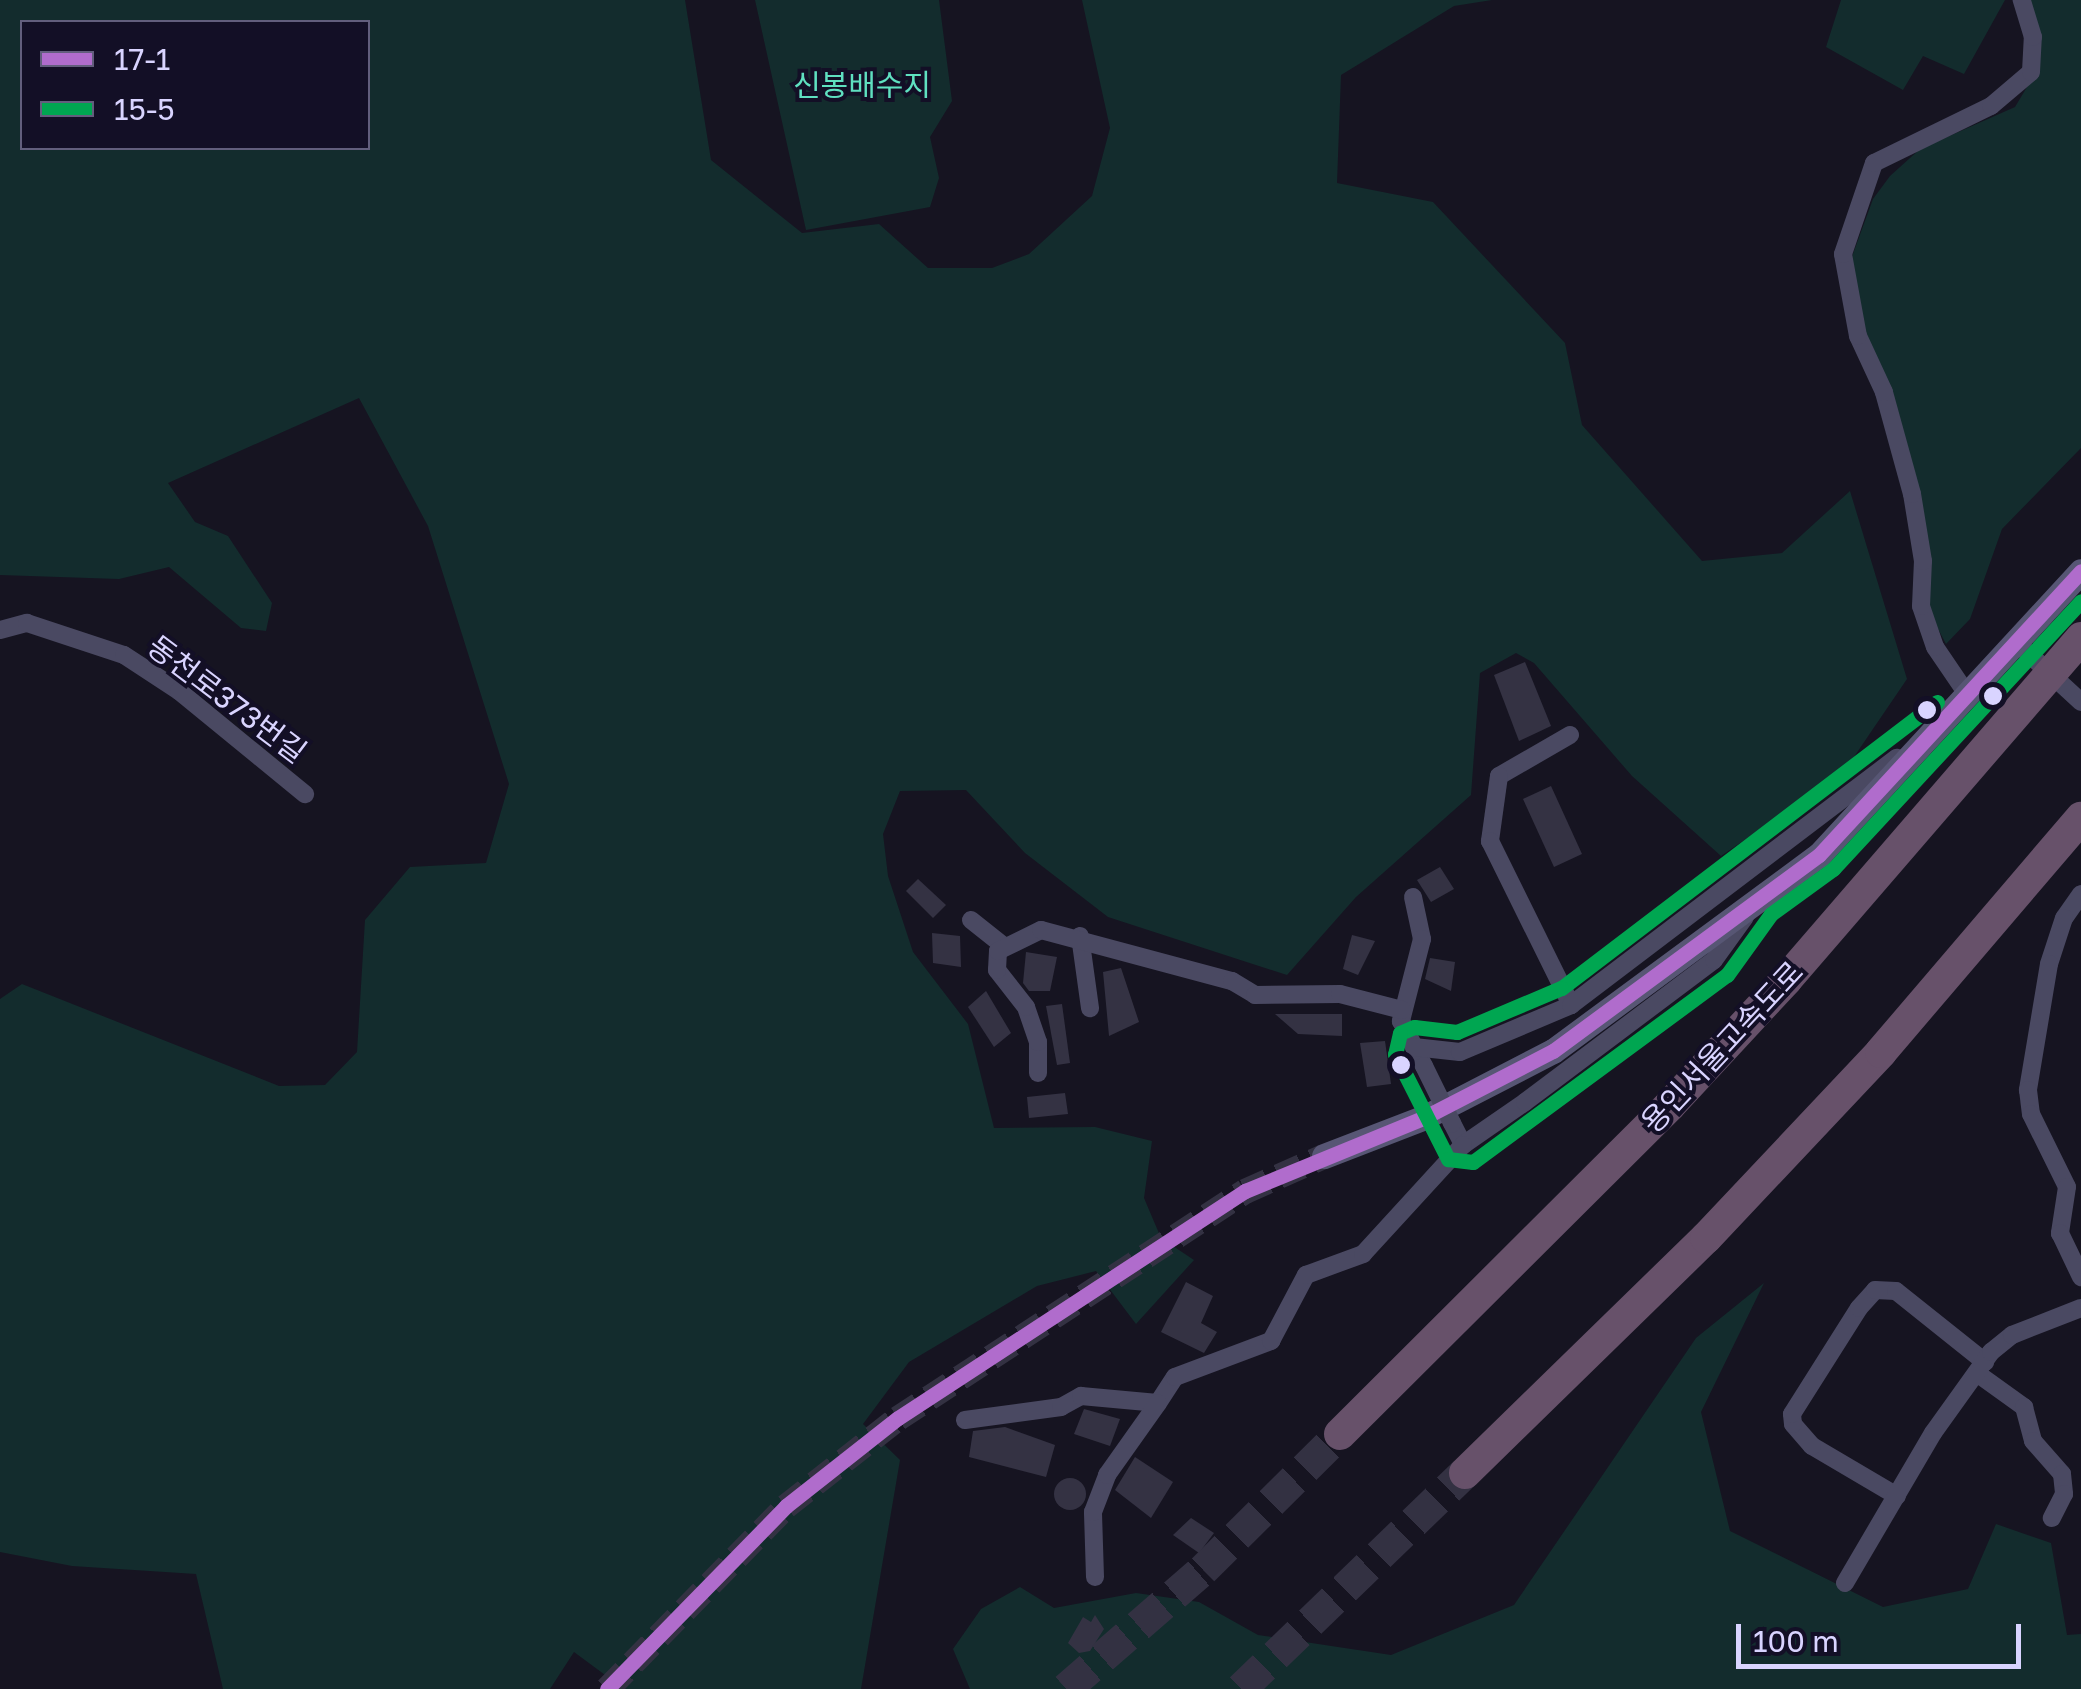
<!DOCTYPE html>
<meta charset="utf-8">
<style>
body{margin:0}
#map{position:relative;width:2081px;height:1689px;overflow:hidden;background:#161421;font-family:"Golos Text","Noto Sans KR",sans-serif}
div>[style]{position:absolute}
.green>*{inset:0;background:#132c2d}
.building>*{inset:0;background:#343243}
.round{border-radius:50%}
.secondary-tunnel>*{height:25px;margin-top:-12.5px;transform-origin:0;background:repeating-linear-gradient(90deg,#333142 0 25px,transparent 0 37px)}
.highway-tunnel>*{height:32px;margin-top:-16px;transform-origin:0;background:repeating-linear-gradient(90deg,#333142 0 32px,transparent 0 48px)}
.street>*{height:18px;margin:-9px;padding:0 9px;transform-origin:9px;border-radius:9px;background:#4a4962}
.secondary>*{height:25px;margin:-12.5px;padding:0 12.5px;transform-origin:12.5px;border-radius:12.5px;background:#575674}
.highway>*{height:32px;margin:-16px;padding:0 16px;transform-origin:16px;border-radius:16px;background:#67516a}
.street-bridge>*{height:18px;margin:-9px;padding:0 9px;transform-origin:9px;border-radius:9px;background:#4a4962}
.highway-bridge>*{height:32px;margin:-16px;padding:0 16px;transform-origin:16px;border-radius:16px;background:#67516a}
.bus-1>*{height:15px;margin:-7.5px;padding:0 7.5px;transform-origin:7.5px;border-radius:7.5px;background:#b06ccc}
.bus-2>*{height:15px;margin:-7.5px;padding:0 7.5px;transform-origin:7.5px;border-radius:7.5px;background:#00a651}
.dots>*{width:28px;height:28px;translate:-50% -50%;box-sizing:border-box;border:5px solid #130f26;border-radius:50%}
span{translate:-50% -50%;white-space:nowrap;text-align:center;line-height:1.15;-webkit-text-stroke:8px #130f26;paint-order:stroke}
.park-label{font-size:30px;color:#5fe0c0}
.street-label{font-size:30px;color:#d9d4ff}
.legend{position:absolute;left:20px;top:20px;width:350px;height:130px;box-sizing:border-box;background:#130f26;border:2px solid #625e7d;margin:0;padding:12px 18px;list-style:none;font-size:30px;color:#d9d4ff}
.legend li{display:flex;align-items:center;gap:20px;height:50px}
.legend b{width:50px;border:2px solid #625e7d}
.scale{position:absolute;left:1736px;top:1624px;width:285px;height:45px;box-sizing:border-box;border:5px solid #d9d4ff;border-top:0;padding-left:12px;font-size:30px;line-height:35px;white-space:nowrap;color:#d9d4ff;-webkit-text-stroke:8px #130f26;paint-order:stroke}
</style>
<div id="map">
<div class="green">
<div style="clip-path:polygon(evenodd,0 0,685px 0,711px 160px,802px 233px,879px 224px,928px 268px,992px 268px,1029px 254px,1092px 196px,1110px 128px,1082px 0,1492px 0,1454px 6px,1341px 75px,1337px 183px,1433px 202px,1565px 343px,1582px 425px,1702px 561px,1782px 553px,1850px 491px,1907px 679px,1843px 773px,1721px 856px,1632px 776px,1534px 663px,1516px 653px,1480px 673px,1471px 795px,1356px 897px,1287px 975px,1108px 917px,1025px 853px,966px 790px,900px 791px,883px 834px,888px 876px,913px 952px,968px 1024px,994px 1128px,1095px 1127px,1152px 1141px,1144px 1198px,1161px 1238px,1194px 1260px,1136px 1324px,1096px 1271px,1037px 1286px,909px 1362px,863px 1424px,900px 1460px,861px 1689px,624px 1689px,574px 1652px,550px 1689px,223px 1689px,196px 1574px,72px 1566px,0 1552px,0 999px,22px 984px,279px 1086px,325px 1085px,357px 1052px,365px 920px,410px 867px,486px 863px,509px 784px,428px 526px,359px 398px,168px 483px,195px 522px,228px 536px,272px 603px,266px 631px,241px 628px,169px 567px,119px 579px,0 575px,0 0,22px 22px,368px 22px,368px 148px,22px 148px,22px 22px)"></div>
<div style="clip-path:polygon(755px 0,939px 0,952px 101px,930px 137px,939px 178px,930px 207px,806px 230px)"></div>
<div style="clip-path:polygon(1841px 0,2005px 0,1964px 74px,1923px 56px,1903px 90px,1826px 47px)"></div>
<div style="clip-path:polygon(2025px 0,2081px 0,2081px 448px,2002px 529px,1970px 619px,1946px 644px,1925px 604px,1924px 553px,1854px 308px,1850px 262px,1873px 199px,1890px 176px,1920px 149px,2015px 107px,2033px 77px)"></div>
<div style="clip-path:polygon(1764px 1283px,1701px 1412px,1730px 1531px,1883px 1607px,1968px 1589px,1996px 1524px,2051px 1543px,2067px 1635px,2081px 1634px,2081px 1689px,970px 1689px,953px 1649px,981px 1609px,1020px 1587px,1054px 1608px,1136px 1593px,1199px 1602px,1258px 1635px,1391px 1655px,1514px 1605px,1696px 1338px)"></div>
</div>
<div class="building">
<div style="clip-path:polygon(1525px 662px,1551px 726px,1519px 741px,1494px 675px)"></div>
<div style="clip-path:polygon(1551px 786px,1582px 854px,1554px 867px,1523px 799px)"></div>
<div style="clip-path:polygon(1440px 867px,1454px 889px,1431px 902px,1417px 880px)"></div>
<div style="clip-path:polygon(918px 879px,946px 905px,933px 918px,906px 891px)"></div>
<div style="clip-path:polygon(932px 933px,960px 936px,961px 967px,933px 963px)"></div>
<div style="clip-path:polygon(1352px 935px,1375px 941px,1358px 975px,1343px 969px)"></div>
<div style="clip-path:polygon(1026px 952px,1057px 957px,1050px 991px,1029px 991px,1023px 983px)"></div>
<div style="clip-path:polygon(1430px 958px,1455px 962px,1451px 991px,1425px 979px)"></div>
<div style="clip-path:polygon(1121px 968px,1139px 1022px,1109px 1036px,1103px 972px)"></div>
<div style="clip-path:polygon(986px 991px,1011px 1033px,994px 1047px,968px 1007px)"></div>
<div style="clip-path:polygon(1062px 1004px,1070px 1063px,1057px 1065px,1046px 1006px)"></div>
<div style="clip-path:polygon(1275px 1014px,1342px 1014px,1342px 1036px,1298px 1034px)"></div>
<div style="clip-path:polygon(1385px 1041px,1391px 1084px,1367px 1087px,1360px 1043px)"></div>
<div style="clip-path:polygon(1065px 1093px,1068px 1114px,1029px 1118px,1027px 1097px)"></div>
<div style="clip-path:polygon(1186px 1282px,1213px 1296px,1201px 1323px,1217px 1332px,1204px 1353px,1161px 1332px)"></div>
<div style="clip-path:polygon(1084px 1409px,1120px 1419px,1110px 1446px,1074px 1434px)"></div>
<div style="clip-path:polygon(1005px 1427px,1055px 1445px,1046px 1477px,969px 1457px,973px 1431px)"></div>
<div style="clip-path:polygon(1135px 1457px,1173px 1482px,1151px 1518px,1115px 1490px)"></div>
<div class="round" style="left:1054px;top:1478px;width:32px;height:32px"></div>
<div style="clip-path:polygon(1191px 1518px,1214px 1533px,1199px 1553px,1173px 1535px)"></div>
<div style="clip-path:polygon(1095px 1615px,1104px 1629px,1090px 1651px,1079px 1653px,1068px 1643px,1083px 1617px,1091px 1622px)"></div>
</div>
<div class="secondary-tunnel">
<div style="left:607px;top:1689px;width:256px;rotate:-45.6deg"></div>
<div style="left:786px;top:1506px;width:142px;rotate:-38.2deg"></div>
<div style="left:898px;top:1418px;width:415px;rotate:-33.2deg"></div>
<div style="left:1245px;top:1191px;width:86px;rotate:-23.9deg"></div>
</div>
<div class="highway-tunnel">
<div style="left:1066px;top:1689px;width:181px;rotate:-41deg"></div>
<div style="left:1203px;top:1570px;width:193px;rotate:-44.8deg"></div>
<div style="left:1241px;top:1689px;width:311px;rotate:-44deg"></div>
</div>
<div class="street">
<div style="left:0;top:630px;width:28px;rotate:-15deg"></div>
<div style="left:27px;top:623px;width:102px;rotate:18.3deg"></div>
<div style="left:124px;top:655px;width:66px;rotate:33.2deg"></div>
<div style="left:179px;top:691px;width:163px;rotate:39.3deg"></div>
<div style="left:2017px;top:643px;width:87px;rotate:42.7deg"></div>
<div style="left:1969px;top:697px;width:60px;rotate:-124.2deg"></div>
<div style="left:1935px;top:647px;width:43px;rotate:-108.9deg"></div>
<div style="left:1921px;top:606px;width:45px;rotate:-87.5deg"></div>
<div style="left:1923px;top:561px;width:68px;rotate:-99.3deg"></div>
<div style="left:1912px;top:494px;width:106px;rotate:-105.4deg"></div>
<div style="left:1884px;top:392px;width:62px;rotate:-114.9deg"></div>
<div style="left:1858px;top:336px;width:83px;rotate:-100.4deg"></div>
<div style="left:1843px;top:254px;width:96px;rotate:-71.2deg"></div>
<div style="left:1874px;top:163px;width:130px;rotate:-26deg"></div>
<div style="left:1991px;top:106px;width:52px;rotate:-40.4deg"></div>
<div style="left:2031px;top:72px;width:35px;rotate:-87deg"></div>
<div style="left:2033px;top:37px;width:39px;rotate:-107deg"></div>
<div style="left:1570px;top:735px;width:82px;rotate:150deg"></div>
<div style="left:1499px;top:776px;width:66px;rotate:97.9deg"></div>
<div style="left:1490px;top:841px;width:183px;rotate:63.7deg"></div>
<div style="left:2081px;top:894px;width:29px;rotate:125deg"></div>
<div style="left:2064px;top:918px;width:48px;rotate:108.1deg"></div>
<div style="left:2049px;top:964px;width:128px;rotate:99.5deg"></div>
<div style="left:2028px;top:1090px;width:24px;rotate:83deg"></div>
<div style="left:2031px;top:1114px;width:81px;rotate:63.7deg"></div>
<div style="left:2067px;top:1187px;width:47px;rotate:98.7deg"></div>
<div style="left:2060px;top:1233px;width:49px;rotate:64.5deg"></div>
<div style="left:1413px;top:897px;width:43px;rotate:77.9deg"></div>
<div style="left:1422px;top:939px;width:85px;rotate:104.4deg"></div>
<div style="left:1401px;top:1021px;width:29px;rotate:63deg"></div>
<div style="left:971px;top:920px;width:43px;rotate:38.5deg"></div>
<div style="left:1080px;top:936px;width:73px;rotate:82.1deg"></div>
<div style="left:1424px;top:1066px;width:21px;rotate:-118deg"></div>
<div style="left:1414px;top:1047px;width:46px;rotate:6.2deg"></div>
<div style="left:1460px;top:1052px;width:121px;rotate:-22.9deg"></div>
<div style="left:1571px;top:1005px;width:409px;rotate:-37.2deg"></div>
<div style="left:1038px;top:1073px;width:31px;rotate:-90deg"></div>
<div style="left:1038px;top:1042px;width:37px;rotate:-109deg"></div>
<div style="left:1026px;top:1007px;width:47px;rotate:-128.1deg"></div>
<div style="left:997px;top:970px;width:19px;rotate:-87deg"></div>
<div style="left:998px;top:951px;width:48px;rotate:-26deg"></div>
<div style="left:1041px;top:930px;width:198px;rotate:15deg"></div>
<div style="left:1232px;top:981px;width:27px;rotate:31deg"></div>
<div style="left:1255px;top:995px;width:85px;rotate:-0.7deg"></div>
<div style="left:1340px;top:994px;width:64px;rotate:14.5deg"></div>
<div style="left:1452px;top:1123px;width:25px;rotate:63deg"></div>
<div style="left:1463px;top:1145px;width:75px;rotate:-34.7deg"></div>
<div style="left:1525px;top:1102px;width:236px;rotate:-36.9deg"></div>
<div style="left:1714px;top:960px;width:53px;rotate:-54.2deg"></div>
<div style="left:1978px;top:1374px;width:57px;rotate:35.7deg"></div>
<div style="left:2024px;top:1407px;width:35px;rotate:75deg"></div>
<div style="left:2033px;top:1441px;width:44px;rotate:48.7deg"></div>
<div style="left:2062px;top:1474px;width:20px;rotate:84deg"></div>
<div style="left:2064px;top:1494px;width:27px;rotate:117deg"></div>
<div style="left:965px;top:1420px;width:97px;rotate:-7.7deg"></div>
<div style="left:1061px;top:1407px;width:23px;rotate:-29deg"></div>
<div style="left:1081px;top:1396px;width:77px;rotate:5.2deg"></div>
<div style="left:1158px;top:1403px;width:31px;rotate:-57deg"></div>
<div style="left:1175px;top:1377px;width:103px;rotate:-20.6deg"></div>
<div style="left:1271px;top:1341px;width:75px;rotate:-62.1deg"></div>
<div style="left:1306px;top:1275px;width:61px;rotate:-20.2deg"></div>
<div style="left:1363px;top:1254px;width:148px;rotate:-47.5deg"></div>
<div style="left:1897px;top:1496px;width:99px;rotate:-149.5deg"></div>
<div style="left:1812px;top:1446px;width:29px;rotate:-131deg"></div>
<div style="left:1793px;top:1424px;width:10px;rotate:-96deg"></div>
<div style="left:1792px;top:1414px;width:125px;rotate:-57.7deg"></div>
<div style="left:1859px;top:1308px;width:24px;rotate:-48deg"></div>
<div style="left:1875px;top:1290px;width:21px;rotate:3deg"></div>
<div style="left:1896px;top:1291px;width:114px;rotate:38.6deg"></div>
<div style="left:1095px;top:1577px;width:65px;rotate:-91.8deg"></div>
<div style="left:1093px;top:1512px;width:40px;rotate:-69deg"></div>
<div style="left:1107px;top:1475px;width:88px;rotate:-54.7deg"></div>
<div style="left:1845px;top:1583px;width:174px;rotate:-59.6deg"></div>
<div style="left:1933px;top:1433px;width:100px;rotate:-54.4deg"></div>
<div style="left:1991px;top:1352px;width:27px;rotate:-39deg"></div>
<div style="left:2012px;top:1335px;width:74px;rotate:-21.4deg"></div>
</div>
<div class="secondary">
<div style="left:1324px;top:1156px;width:108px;rotate:-21.1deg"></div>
<div style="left:1425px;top:1117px;width:144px;rotate:-27.3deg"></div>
<div style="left:1553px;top:1051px;width:330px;rotate:-36.4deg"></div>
<div style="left:1819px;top:855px;width:386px;rotate:-47.3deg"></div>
</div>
<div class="highway">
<div style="left:1340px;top:1434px;width:466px;rotate:-44.9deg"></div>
<div style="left:1465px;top:1473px;width:337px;rotate:-44.3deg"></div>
<div style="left:1706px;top:1238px;width:255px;rotate:-46.7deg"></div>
<div style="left:1881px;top:1052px;width:308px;rotate:-49.5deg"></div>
</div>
<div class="street-bridge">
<div style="left:1424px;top:1066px;width:64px;rotate:63.8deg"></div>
</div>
<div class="highway-bridge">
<div style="left:1670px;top:1105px;width:171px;rotate:-47.1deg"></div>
<div style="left:1786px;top:980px;width:452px;rotate:-49.2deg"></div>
</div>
<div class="bus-1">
<div style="left:607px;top:1689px;width:256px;rotate:-45.6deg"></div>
<div style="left:786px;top:1506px;width:142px;rotate:-38.2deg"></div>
<div style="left:898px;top:1418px;width:415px;rotate:-33.2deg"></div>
<div style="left:1245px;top:1191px;width:195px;rotate:-22.3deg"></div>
<div style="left:1425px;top:1117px;width:144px;rotate:-27.3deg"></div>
<div style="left:1553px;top:1051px;width:330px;rotate:-36.4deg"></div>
<div style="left:1819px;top:855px;width:386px;rotate:-47.3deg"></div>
</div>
<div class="bus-2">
<div style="left:1937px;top:702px;width:472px;rotate:142.7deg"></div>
<div style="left:1561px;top:988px;width:113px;rotate:157.1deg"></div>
<div style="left:1457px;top:1032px;width:43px;rotate:-173.4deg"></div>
<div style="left:1414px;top:1027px;width:15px;rotate:157deg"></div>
<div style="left:1400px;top:1033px;width:22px;rotate:103deg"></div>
<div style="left:1395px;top:1054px;width:118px;rotate:63.2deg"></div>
<div style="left:1448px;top:1159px;width:25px;rotate:7deg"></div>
<div style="left:1473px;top:1162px;width:315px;rotate:-36.4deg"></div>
<div style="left:1727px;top:975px;width:75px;rotate:-54.2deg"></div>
<div style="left:1771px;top:914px;width:77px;rotate:-36deg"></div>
<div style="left:1833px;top:869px;width:365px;rotate:-47.2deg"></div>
</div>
<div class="dots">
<div style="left:1993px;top:696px;background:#d9d4ff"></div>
<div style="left:1927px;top:710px;background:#d9d4ff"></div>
<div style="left:1401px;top:1065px;background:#d9d4ff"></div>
</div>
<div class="park-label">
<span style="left:862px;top:85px">신봉배수지</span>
</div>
<div class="street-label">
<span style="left:227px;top:699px;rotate:37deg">동천로373번길</span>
<span style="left:1722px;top:1047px;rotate:-47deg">용인서울고속도로</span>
</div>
<ul class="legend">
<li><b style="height:12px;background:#b06ccc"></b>17-1</li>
<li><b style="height:12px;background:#00a651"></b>15-5</li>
</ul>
<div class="scale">100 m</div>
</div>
